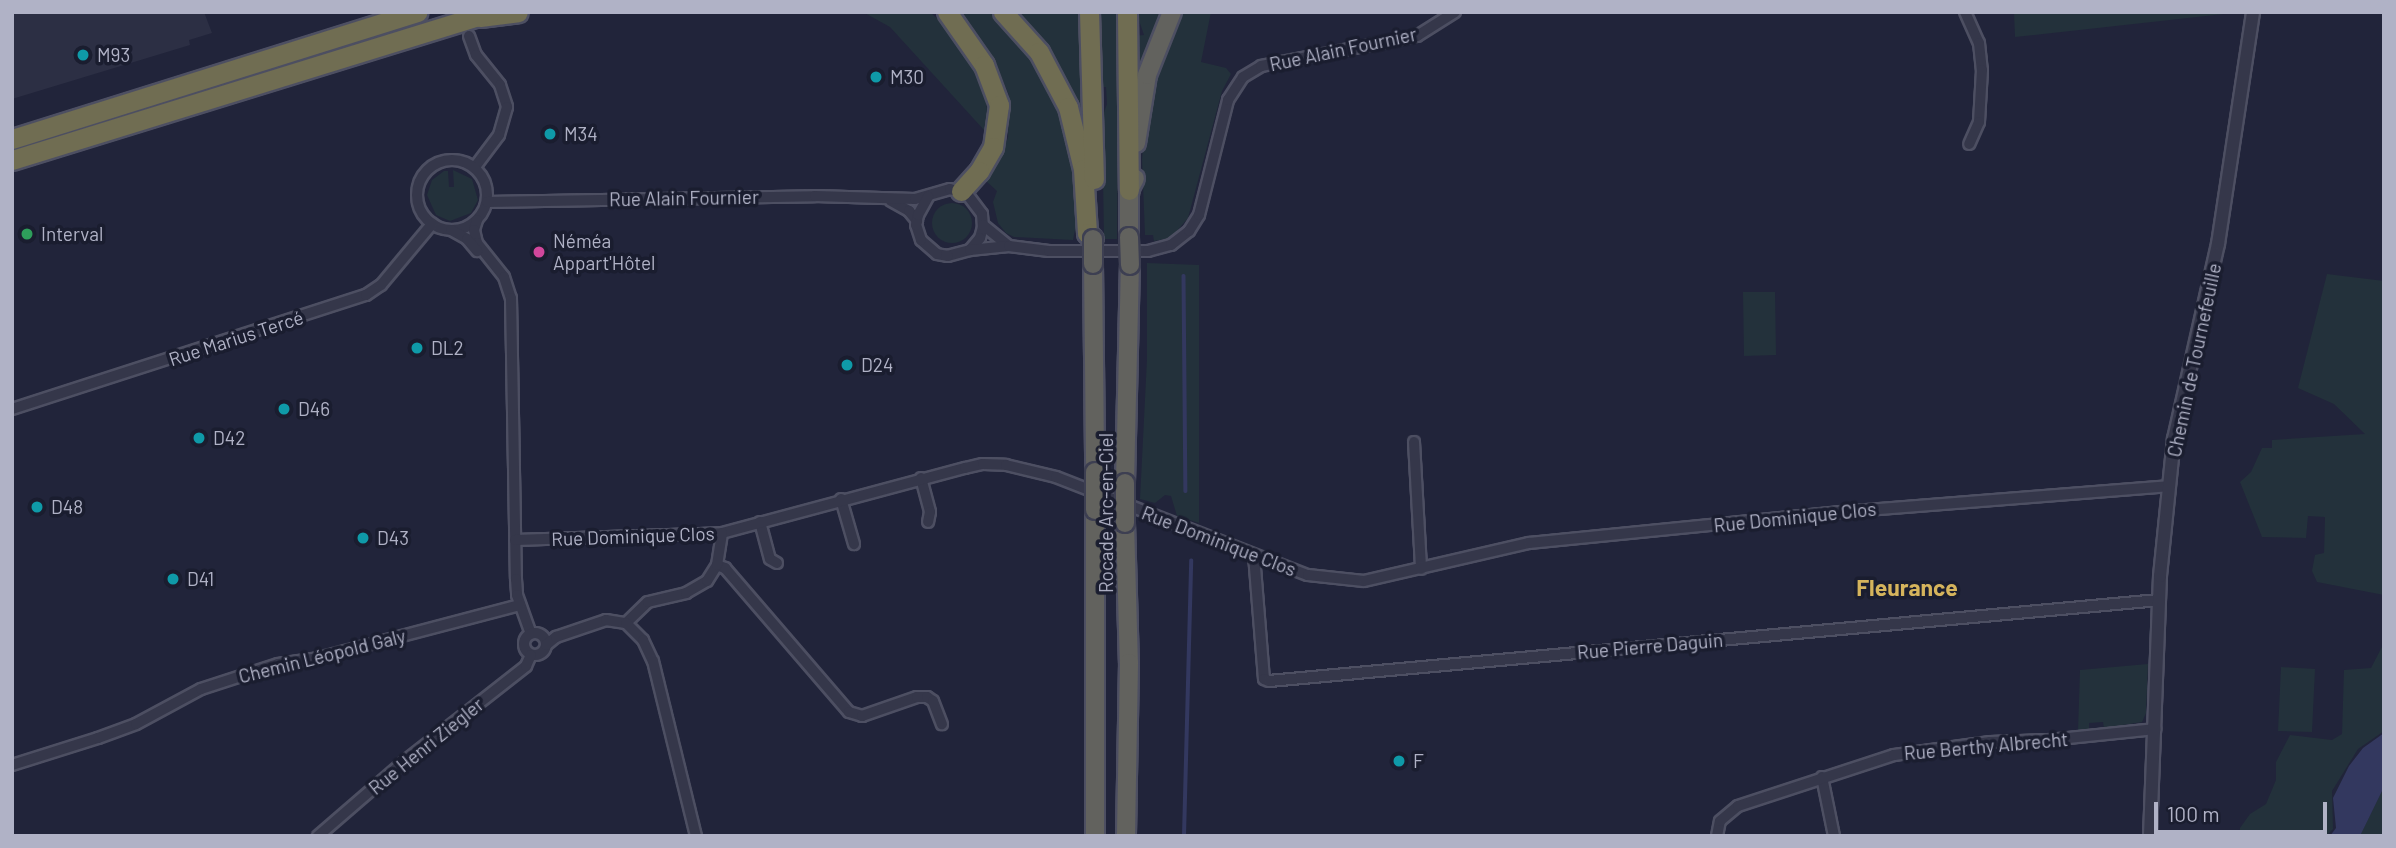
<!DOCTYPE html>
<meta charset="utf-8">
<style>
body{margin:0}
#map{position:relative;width:2396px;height:848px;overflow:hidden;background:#21243a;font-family:Barlow,sans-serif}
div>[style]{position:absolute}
.airport>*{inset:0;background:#2c2f44}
.green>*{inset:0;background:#23313b}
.round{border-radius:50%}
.water>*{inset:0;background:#33385f}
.stream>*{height:3.5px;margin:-1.75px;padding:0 1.75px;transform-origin:1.75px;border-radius:1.75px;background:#33385f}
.roads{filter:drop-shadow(2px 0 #4d4f62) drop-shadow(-2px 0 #4d4f62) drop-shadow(0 2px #4d4f62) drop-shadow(0 -2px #4d4f62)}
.minor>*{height:10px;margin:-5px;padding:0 5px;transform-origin:5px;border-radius:5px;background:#35374a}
.minor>.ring{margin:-5px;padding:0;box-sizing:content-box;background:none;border:10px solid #35374a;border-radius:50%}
.tertiary>*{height:12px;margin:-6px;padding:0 6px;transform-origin:6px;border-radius:6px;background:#35374a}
.trunk>*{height:18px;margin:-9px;padding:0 9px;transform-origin:9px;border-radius:9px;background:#62625e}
.motorway>*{height:19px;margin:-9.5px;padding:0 9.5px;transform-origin:9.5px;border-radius:9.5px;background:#706d52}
.bridges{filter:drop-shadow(2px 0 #3d3f52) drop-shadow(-2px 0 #3d3f52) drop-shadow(0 2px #3d3f52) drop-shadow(0 -2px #3d3f52)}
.trunk-bridge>*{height:18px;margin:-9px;padding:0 9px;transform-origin:9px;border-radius:9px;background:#62625e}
.dots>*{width:19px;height:19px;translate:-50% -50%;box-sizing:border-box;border:4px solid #1a1d2f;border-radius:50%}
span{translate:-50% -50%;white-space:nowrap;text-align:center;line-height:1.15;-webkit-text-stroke:7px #1a1d2f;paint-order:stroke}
.street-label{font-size:19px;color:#b0b2c6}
.poi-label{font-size:19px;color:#b0b2c6}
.left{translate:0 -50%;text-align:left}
.quarter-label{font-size:23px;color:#d5b45c;font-weight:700}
.frame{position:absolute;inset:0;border:14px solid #b0b2c6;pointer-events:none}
.scale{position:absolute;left:2154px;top:802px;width:173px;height:32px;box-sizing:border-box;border:4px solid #b0b2c6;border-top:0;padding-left:9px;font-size:21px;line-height:24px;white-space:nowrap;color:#b0b2c6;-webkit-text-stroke:5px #1a1d2f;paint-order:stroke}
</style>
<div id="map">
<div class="airport">
<div style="clip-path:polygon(12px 12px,204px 12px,212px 33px,189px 40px,190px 45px,12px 99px)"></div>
</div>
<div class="green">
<div style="clip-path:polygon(863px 12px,930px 12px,941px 22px,983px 80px,987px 110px,984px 130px,890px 27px)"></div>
<div style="clip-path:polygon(960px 12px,992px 12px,1030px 54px,1049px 83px,1072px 142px,1078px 215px,1073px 240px,1014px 237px,1006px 233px,998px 223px,993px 202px,997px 191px,986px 181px,1008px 138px,1009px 95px,993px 57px)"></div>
<div style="clip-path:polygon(1011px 12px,1078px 12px,1083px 120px,1078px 120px)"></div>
<div style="clip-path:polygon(1096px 12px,1119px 12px,1117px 239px,1104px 239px,1102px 118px,1107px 104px,1106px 87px,1100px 87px)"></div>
<div style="clip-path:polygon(1136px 12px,1164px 12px,1144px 65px,1136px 63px,1135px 36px,1144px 35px)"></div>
<div style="clip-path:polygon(1179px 12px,1211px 12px,1201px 62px,1226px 68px,1231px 74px,1222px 91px,1188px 218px,1171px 238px,1154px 241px,1153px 235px,1145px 235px,1142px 159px,1146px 113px,1155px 73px)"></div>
<div style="clip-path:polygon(2014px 12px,2242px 12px,2015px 37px)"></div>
<div style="clip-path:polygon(453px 170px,472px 179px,478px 200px,471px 213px,450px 221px,436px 215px,427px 195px,432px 180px,444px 171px,448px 171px,449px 187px,454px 187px)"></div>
<div class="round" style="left:932px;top:203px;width:40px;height:40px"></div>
<div style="clip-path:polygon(1147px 263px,1199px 265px,1199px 523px,1177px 516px,1171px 496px,1165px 495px,1155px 503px,1140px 499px,1147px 359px)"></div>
<div style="clip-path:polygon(2327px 274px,2384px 281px,2384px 595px,2317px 582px,2312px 571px,2315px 555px,2324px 553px,2325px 517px,2308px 516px,2306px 538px,2262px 537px,2240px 482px,2251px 472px,2262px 448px,2272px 448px,2272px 440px,2365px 434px,2334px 404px,2298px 388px)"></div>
<div style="clip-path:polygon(1743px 292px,1775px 292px,1776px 355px,1744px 356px)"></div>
<div style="clip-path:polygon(2384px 643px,2384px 731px,2358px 749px,2332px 791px,2333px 829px,2326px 836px,2240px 836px,2240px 828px,2250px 814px,2266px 804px,2276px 780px,2276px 762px,2290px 735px,2332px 740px,2342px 734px,2344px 670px,2371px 668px)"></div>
<div style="clip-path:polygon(2148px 664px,2146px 713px,2142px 722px,2104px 728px,2103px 722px,2089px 723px,2089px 730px,2078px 731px,2080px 670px)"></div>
<div style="clip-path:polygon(2281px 667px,2315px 669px,2312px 732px,2278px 731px)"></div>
<div style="clip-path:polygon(2384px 787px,2384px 836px,2360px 836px,2362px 831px)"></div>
</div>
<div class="water">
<div style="clip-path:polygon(2384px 733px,2384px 787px,2360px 836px,2330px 836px,2336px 828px,2333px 798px,2349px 766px,2363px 748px)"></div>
</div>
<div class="stream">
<div style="left:1184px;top:276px;width:215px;rotate:89.5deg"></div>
<div style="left:1184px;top:836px;width:275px;rotate:-88.5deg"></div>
</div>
<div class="roads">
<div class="minor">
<div style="left:1965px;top:12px;width:34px;rotate:66deg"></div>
<div style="left:1979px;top:43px;width:27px;rotate:84deg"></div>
<div style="left:1982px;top:70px;width:52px;rotate:93.3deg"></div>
<div style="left:1979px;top:122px;width:24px;rotate:114deg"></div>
<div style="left:469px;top:36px;width:20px;rotate:70deg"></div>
<div style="left:476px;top:55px;width:38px;rotate:51deg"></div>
<div style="left:500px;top:85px;width:23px;rotate:72deg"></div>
<div style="left:507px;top:107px;width:29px;rotate:106deg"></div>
<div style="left:499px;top:135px;width:40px;rotate:127deg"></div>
<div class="ring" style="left:417px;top:160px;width:60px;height:60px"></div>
<div style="left:891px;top:201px;width:21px;rotate:29deg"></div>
<div style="left:909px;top:211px;width:13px;rotate:51deg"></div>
<div style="left:487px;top:202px;width:328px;rotate:-1deg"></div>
<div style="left:815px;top:196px;width:100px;rotate:1.7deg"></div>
<div style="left:915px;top:199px;width:36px;rotate:-16deg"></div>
<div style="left:950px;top:189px;width:18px;rotate:16deg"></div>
<div style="left:967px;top:194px;width:25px;rotate:53deg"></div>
<div style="left:982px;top:214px;width:13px;rotate:86deg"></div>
<div style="left:983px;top:227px;width:11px;rotate:105deg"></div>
<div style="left:980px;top:238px;width:16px;rotate:130deg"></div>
<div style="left:970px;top:250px;width:23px;rotate:165deg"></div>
<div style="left:948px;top:256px;width:11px;rotate:-170deg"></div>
<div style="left:937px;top:254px;width:21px;rotate:-139deg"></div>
<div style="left:921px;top:240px;width:16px;rotate:-108deg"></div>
<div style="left:916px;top:225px;width:10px;rotate:-79deg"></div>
<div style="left:918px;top:215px;width:21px;rotate:-61deg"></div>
<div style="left:477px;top:220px;width:10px;rotate:107deg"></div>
<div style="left:474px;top:230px;width:13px;rotate:77deg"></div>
<div style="left:477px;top:243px;width:43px;rotate:51.5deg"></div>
<div style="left:504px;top:277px;width:22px;rotate:72deg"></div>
<div style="left:511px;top:298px;width:281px;rotate:89deg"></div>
<div style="left:516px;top:579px;width:16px;rotate:86deg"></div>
<div style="left:517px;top:595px;width:41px;rotate:70.3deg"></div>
<div style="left:983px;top:225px;width:33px;rotate:39deg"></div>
<div style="left:451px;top:230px;width:18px;rotate:29deg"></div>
<div style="left:467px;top:239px;width:16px;rotate:50deg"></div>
<div style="left:970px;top:250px;width:39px;rotate:-6deg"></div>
<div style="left:1009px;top:246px;width:40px;rotate:7.1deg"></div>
<div style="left:1049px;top:251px;width:99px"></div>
<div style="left:1148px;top:251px;width:24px;rotate:-15deg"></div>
<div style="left:1171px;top:245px;width:23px;rotate:-38deg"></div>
<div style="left:1189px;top:231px;width:19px;rotate:-58deg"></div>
<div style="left:1199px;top:215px;width:119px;rotate:-75.8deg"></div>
<div style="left:1228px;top:100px;width:27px;rotate:-57deg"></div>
<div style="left:1243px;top:77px;width:21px;rotate:-31deg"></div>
<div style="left:1261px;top:66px;width:159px;rotate:-10.9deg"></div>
<div style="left:1417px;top:36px;width:45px;rotate:-32.3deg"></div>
<div style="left:12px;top:409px;width:372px;rotate:-17.9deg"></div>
<div style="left:366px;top:295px;width:18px;rotate:-34deg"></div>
<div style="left:381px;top:285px;width:80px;rotate:-50.1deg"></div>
<div style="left:1414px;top:442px;width:127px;rotate:86.8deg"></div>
<div style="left:921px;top:478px;width:35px;rotate:75deg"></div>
<div style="left:930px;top:512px;width:10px;rotate:101deg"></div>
<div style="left:841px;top:499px;width:47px;rotate:73.9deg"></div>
<div style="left:760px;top:522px;width:38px;rotate:75deg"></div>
<div style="left:770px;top:559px;width:8px;rotate:30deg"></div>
<div style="left:515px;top:540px;width:207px;rotate:-1.9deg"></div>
<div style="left:722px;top:533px;width:252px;rotate:-15deg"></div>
<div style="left:965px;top:468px;width:18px;rotate:-13deg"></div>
<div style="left:983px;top:464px;width:23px;rotate:2deg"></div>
<div style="left:1006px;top:465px;width:51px;rotate:13.5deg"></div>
<div style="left:1056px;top:477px;width:270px;rotate:21.3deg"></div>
<div style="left:1308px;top:575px;width:56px;rotate:6.1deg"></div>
<div style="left:1364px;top:581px;width:169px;rotate:-13deg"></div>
<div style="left:1529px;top:543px;width:313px;rotate:-5.7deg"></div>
<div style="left:1840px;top:512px;width:330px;rotate:-4.5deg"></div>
<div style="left:1254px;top:555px;width:124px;rotate:85.4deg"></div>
<div style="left:1264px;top:679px;width:5px;rotate:22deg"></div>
<div style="left:1269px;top:681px;width:894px;rotate:-5.2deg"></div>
<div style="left:717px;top:565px;width:9px;rotate:21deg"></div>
<div style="left:725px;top:568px;width:190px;rotate:49.3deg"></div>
<div style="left:849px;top:712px;width:14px;rotate:17deg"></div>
<div style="left:862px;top:716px;width:58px;rotate:-19.1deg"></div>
<div style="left:917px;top:697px;width:10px"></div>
<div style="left:927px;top:697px;width:7px;rotate:34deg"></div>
<div style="left:933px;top:701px;width:25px;rotate:69deg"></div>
<div style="left:626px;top:623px;width:30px;rotate:-44deg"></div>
<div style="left:648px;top:602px;width:39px;rotate:-13deg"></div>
<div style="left:686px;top:593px;width:24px;rotate:-30deg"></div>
<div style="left:707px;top:581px;width:19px;rotate:-58deg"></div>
<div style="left:717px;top:565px;width:32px;rotate:-81deg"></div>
<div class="ring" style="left:524px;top:633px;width:12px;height:12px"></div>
<div style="left:546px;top:645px;width:13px;rotate:-39deg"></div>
<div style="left:556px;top:637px;width:53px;rotate:-18.8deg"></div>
<div style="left:606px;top:620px;width:20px;rotate:9deg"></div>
<div style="left:626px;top:623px;width:24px;rotate:45deg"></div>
<div style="left:643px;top:640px;width:23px;rotate:65deg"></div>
<div style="left:653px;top:661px;width:180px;rotate:76.2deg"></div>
<div style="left:12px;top:765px;width:90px;rotate:-17.4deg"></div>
<div style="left:98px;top:738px;width:40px;rotate:-20.2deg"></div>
<div style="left:136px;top:724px;width:74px;rotate:-28.3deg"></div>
<div style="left:201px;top:689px;width:81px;rotate:-18deg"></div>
<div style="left:278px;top:664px;width:40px;rotate:-8.5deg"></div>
<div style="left:318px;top:658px;width:209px;rotate:-14.7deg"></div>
<div style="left:1822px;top:777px;width:60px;rotate:78.5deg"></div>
<div style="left:318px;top:836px;width:115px;rotate:-40.8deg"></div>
<div style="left:405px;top:761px;width:154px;rotate:-38.1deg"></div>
<div style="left:526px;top:666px;width:12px;rotate:-66deg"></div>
<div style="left:1717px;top:836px;width:15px;rotate:-79deg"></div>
<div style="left:1720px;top:821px;width:23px;rotate:-40deg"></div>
<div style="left:1738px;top:806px;width:164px;rotate:-18.1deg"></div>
<div style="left:1894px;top:755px;width:97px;rotate:-7.7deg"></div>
<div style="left:1990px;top:742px;width:59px;rotate:-1.9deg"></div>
<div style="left:2049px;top:740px;width:107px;rotate:-5.9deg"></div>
</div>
<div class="tertiary">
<div style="left:2150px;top:836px;width:260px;rotate:-87.8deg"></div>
<div style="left:2160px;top:576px;width:138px;rotate:-84.2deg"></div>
<div style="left:2174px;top:439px;width:200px;rotate:-77.3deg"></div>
<div style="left:2218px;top:244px;width:235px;rotate:-81.4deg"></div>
</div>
<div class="trunk">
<div style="left:1136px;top:143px;width:69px;rotate:-80.8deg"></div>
<div style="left:1147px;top:75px;width:68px;rotate:-68.4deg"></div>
<div style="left:1129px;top:237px;width:47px;rotate:-90deg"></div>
<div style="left:1129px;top:190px;width:13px;rotate:-63deg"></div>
<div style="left:1093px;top:264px;width:208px;rotate:89.4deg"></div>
<div style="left:1125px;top:483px;width:218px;rotate:-88.7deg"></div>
<div style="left:1125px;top:523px;width:140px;rotate:88.4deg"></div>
<div style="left:1129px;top:663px;width:173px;rotate:91deg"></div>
<div style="left:1095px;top:836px;width:326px;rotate:-90deg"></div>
</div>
<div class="motorway">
<div style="left:947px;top:12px;width:65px;rotate:55.1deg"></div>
<div style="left:984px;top:65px;width:43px;rotate:69.4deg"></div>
<div style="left:999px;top:105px;width:42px;rotate:98.1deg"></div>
<div style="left:993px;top:147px;width:28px;rotate:120deg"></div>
<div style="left:979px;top:171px;width:27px;rotate:132deg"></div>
<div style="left:1003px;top:12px;width:54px;rotate:48deg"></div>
<div style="left:1039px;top:52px;width:62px;rotate:62.2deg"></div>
<div style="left:1068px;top:107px;width:64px;rotate:76.4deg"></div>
<div style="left:1083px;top:169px;width:64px;rotate:86.4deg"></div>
<div style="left:1087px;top:233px;width:8px;rotate:45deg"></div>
<div style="left:1089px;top:12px;width:167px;rotate:88.3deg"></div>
<div style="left:1127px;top:12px;width:178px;rotate:89.4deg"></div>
<div style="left:480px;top:17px;width:38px;rotate:-7deg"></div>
<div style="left:12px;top:139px;width:425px;rotate:-17.4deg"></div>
<div style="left:12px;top:160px;width:501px;rotate:-17.17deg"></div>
</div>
</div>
<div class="bridges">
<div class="trunk-bridge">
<div style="left:1129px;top:237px;width:28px;rotate:88deg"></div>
<div style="left:1093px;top:239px;width:25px;rotate:90deg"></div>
<div style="left:1095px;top:510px;width:38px;rotate:-90deg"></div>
<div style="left:1125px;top:523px;width:40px;rotate:-90deg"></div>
</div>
</div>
<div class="dots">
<div style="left:83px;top:55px;background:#0f9aa8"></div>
<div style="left:876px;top:77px;background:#0f9aa8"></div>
<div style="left:550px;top:134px;background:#0f9aa8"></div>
<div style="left:27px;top:234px;background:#2e9e5b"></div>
<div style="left:539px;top:252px;background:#d1479c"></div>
<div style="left:417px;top:348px;background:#0f9aa8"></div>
<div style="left:847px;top:365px;background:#0f9aa8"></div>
<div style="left:284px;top:409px;background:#0f9aa8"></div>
<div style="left:199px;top:438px;background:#0f9aa8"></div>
<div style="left:37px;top:507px;background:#0f9aa8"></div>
<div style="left:363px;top:538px;background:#0f9aa8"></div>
<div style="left:173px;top:579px;background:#0f9aa8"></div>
<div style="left:1399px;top:761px;background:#0f9aa8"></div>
</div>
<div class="street-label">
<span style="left:1343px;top:49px;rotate:-12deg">Rue Alain Fournier</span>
<span style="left:684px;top:198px;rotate:-1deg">Rue Alain Fournier</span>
<span style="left:236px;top:338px;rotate:-18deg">Rue Marius Tercé</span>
<span style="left:2194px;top:360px;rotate:-78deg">Chemin de Tournefeuille</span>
<span style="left:1106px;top:513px;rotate:-90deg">Rocade Arc-en-Ciel</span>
<span style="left:1795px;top:517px;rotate:-6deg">Rue Dominique Clos</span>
<span style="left:633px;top:536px;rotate:-2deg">Rue Dominique Clos</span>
<span style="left:1219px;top:541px;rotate:21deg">Rue Dominique Clos</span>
<span style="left:1650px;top:646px;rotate:-5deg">Rue Pierre Daguin</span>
<span style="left:322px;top:656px;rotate:-14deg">Chemin Léopold Galy</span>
<span style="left:426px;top:746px;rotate:-39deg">Rue Henri Ziegler</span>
<span style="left:1986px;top:746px;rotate:-5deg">Rue Berthy Albrecht</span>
</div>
<div class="poi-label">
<span class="left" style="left:97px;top:55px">M93</span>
<span class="left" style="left:890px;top:77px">M30</span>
<span class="left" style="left:564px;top:134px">M34</span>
<span class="left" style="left:41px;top:234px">Interval</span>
<span class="left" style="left:553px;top:252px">Néméa<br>Appart'Hôtel</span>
<span class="left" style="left:431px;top:348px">DL2</span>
<span class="left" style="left:861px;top:365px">D24</span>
<span class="left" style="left:298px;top:409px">D46</span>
<span class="left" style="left:213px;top:438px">D42</span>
<span class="left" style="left:51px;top:507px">D48</span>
<span class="left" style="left:377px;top:538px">D43</span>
<span class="left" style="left:187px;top:579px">D41</span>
<span class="left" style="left:1413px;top:761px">F</span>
</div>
<div class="quarter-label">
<span style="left:1907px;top:587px">Fleurance</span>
</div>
<div class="frame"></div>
<div class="scale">100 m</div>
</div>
